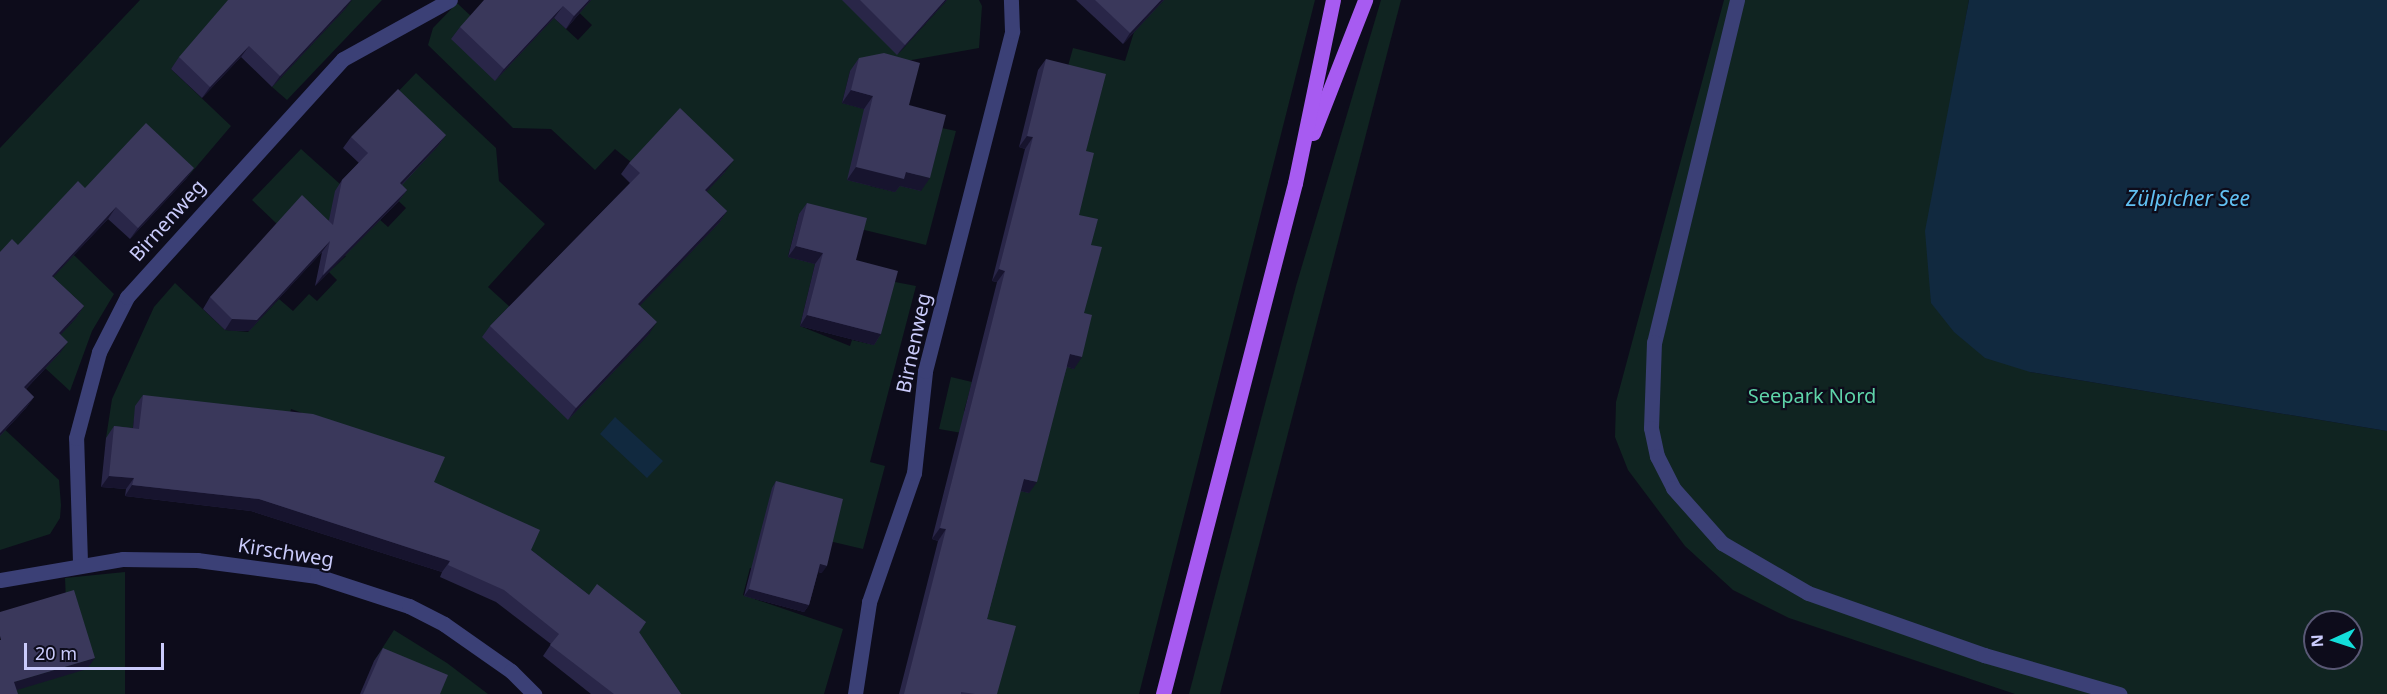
<!DOCTYPE html>
<meta charset="utf-8">
<style>
body{margin:0}
#map{position:relative;width:2387px;height:694px;overflow:hidden;background:#0d0c1b;font-family:"Noto Sans",sans-serif}
div>[style]{position:absolute}
.green>*{inset:0;background:#102421}
.water>*{inset:0;background:#11293f}
.minor>*{height:15px;margin:-7.5px;padding:0 7.5px;transform-origin:7.5px;border-radius:7.5px;background:#3b4076}
.major>*{height:15px;margin:-7.5px;padding:0 7.5px;transform-origin:7.5px;border-radius:7.5px;background:#a75bf1}
.wall>*{inset:0;background:#292648}
.shaded-wall>*{inset:0;background:#17142e}
.building>*{inset:0;background:#3a385b}
span{translate:-50% -50%;white-space:nowrap;text-align:center;line-height:1.15;-webkit-text-stroke:4.5px #0d0c1b;paint-order:stroke}
.street-label{font-size:20px;color:#cacbfb}
.park-label{font-size:20px;color:#5ed3a8}
.water-label{font-size:21px;color:#61c0f2;font-style:italic}
.north{position:absolute;left:2303px;top:610px;width:60px;height:60px;box-sizing:border-box;background:#0d0c1b;border:2px solid #595875;border-radius:50%;rotate:267deg;font-size:16px;font-weight:700;line-height:24px;text-align:center;color:#cacbfb}
.north::after{content:'';display:block;margin:auto;width:21px;height:27px;background:#13deda;clip-path:polygon(50% 0,100% 100%,50% 72%,0 100%)}
.scale{position:absolute;left:24px;top:643px;width:140px;height:27px;box-sizing:border-box;border:3px solid #cacbfb;border-top:0;padding-left:8px;font-size:18px;line-height:21px;white-space:nowrap;color:#cacbfb;-webkit-text-stroke:4px #0d0c1b;paint-order:stroke}
</style>
<div id="map">
<div class="green">
<div style="clip-path:polygon(140px 0,230px 0,171px 69px,231px 126px,186px 179px,82px 194px,108px 219px,103px 224px,70px 193px,41px 223px,114px 294px,92px 331px,70px 391px,45px 368px,51px 345px,76px 318px,0 255px,0 148px)"></div>
<div style="clip-path:polygon(338px 0,382px 0,287px 100px,272px 87px,346px 8px)"></div>
<div style="clip-path:polygon(566px 0,843px 0,899px 53px,947px 0,979px 0,982px 6px,979px 48px,850px 71px,842px 103px,864px 109px,870px 186px,895px 192px,937px 127px,956px 131px,926px 245px,799px 214px,788px 256px,815px 264px,800px 326px,850px 346px,852px 340px,874px 345px,890px 281px,916px 286px,870px 462px,885px 466px,863px 549px,829px 541px,812px 584px,750px 568px,743px 595px,843px 629px,824px 694px,666px 694px,638px 633px,319px 419px,291px 409px,283px 446px,136px 406px,131px 440px,106px 438px,112px 399px,154px 307px,175px 283px,225px 330px,248px 332px,279px 299px,293px 311px,309px 294px,317px 301px,337px 280px,329px 272px,346px 256px,277px 224px,252px 200px,301px 149px,388px 227px,406px 208px,392px 195px,390px 100px,416px 73px,496px 148px,499px 181px,545px 224px,488px 287px,510px 307px,589px 343px,616px 369px,649px 334px,611px 297px,660px 284px,718px 223px,697px 202px,725px 171px,632px 163px,615px 149px,595px 170px,551px 129px,513px 128px,428px 45px,433px 28px,457px 3px,472px 17px,554px 18px,578px 40px,592px 25px)"></div>
<div style="clip-path:polygon(1163px 0,1315px 0,1139px 694px,980px 694px,979px 436px,939px 429px,951px 377px,972px 382px,964px 411px,1045px 431px,1062px 365px,1073px 369px,1065px 77px,1073px 48px,1125px 61px,1134px 32px)"></div>
<div style="clip-path:polygon(1381px 0,1401px 0,1220px 694px,1189px 694px,1296px 286px)"></div>
<div style="clip-path:polygon(evenodd,1724px 0,1969px 0,1940px 160px,2030px 372px,2387px 431px,2387px 694px,2015px 694px,1789px 618px,1733px 590px,1685px 546px,1628px 470px,1615px 437px,1616px 402px,1724px 0,2315px 622px,2351px 622px,2351px 658px,2315px 658px,2315px 622px)"></div>
<div style="clip-path:polygon(0 425px,59px 480px,61px 505px,60px 518px,50px 534px,0 550px)"></div>
<div style="clip-path:polygon(125px 572px,125px 694px,7px 694px,66px 601px,65px 578px)"></div>
<div style="clip-path:polygon(394px 630px,447px 663px,488px 694px,436px 694px,374px 661px)"></div>
</div>
<div class="water">
<div style="clip-path:polygon(1969px 0,2387px 0,2387px 431px,2030px 372px,1985px 358px,1954px 332px,1931px 303px,1925px 231px)"></div>
<div style="clip-path:polygon(615px 417px,663px 461px,647px 478px,600px 434px)"></div>
</div>
<div class="minor">
<div style="left:1737px;top:0;width:352px;rotate:103.6deg"></div>
<div style="left:1654px;top:342px;width:86px;rotate:92deg"></div>
<div style="left:1651px;top:428px;width:29px;rotate:78deg"></div>
<div style="left:1657px;top:456px;width:36px;rotate:63deg"></div>
<div style="left:1673px;top:488px;width:74px;rotate:48.3deg"></div>
<div style="left:1722px;top:543px;width:99px;rotate:30.2deg"></div>
<div style="left:1808px;top:593px;width:187px;rotate:19.4deg"></div>
<div style="left:1984px;top:655px;width:141px;rotate:16.1deg"></div>
<div style="left:80px;top:562px;width:124px;rotate:-91.8deg"></div>
<div style="left:76px;top:438px;width:89px;rotate:-75deg"></div>
<div style="left:99px;top:352px;width:62px;rotate:-63deg"></div>
<div style="left:127px;top:297px;width:321px;rotate:-47.8deg"></div>
<div style="left:343px;top:59px;width:122px;rotate:-28.9deg"></div>
<div style="left:0;top:580px;width:125px;rotate:-9.7deg"></div>
<div style="left:123px;top:559px;width:74px;rotate:0.8deg"></div>
<div style="left:197px;top:560px;width:121px;rotate:7.6deg"></div>
<div style="left:317px;top:576px;width:97px;rotate:18.1deg"></div>
<div style="left:409px;top:606px;width:39px;rotate:27deg"></div>
<div style="left:444px;top:624px;width:82px;rotate:35deg"></div>
<div style="left:511px;top:671px;width:33px;rotate:45deg"></div>
<div style="left:855px;top:694px;width:93px;rotate:-81.3deg"></div>
<div style="left:869px;top:602px;width:137px;rotate:-70.8deg"></div>
<div style="left:914px;top:473px;width:103px;rotate:-83.8deg"></div>
<div style="left:925px;top:371px;width:351px;rotate:-75.6deg"></div>
<div style="left:1012px;top:31px;width:31px;rotate:-92deg"></div>
</div>
<div class="major">
<div style="left:1313px;top:133px;width:143px;rotate:-68.6deg"></div>
<div style="left:1163px;top:694px;width:528px;rotate:-75.52deg"></div>
<div style="left:1295px;top:183px;width:187px;rotate:-78.3deg"></div>
</div>
<div class="wall">
<div style="clip-path:polygon(591px 0,566px 29px,554px 18px,495px 81px,451px 39px,460px 27px)"></div>
<div style="clip-path:polygon(842px 0,947px 0,897px 55px)"></div>
<div style="clip-path:polygon(1076px 0,1164px 0,1123px 44px)"></div>
<div style="clip-path:polygon(346px 8px,272px 87px,241px 57px,202px 98px,171px 69px,179px 57px)"></div>
<div style="clip-path:polygon(859px 58px,909px 105px,921px 191px,900px 186px,895px 192px,847px 180px,864px 109px,842px 103px,850px 71px)"></div>
<div style="clip-path:polygon(1046px 59px,1086px 151px,1079px 215px,1091px 245px,1084px 313px,1074px 369px,1067px 367px,1029px 493px,1020px 491px,987px 619px,997px 694px,899px 694px,938px 541px,932px 539px,997px 282px,992px 281px,1025px 149px,1019px 147px,1038px 70px)"></div>
<div style="clip-path:polygon(446px 135px,438px 146px,402px 185px,407px 190px,399px 201px,315px 286px,322px 252px,249px 331px,225px 330px,203px 309px,210px 297px,329px 220px,335px 191px,342px 180px,359px 163px,343px 148px,351px 137px)"></div>
<div style="clip-path:polygon(629px 163px,725px 172px,706px 192px,727px 211px,719px 223px,640px 305px,649px 334px,568px 420px,482px 337px,490px 326px,630px 183px,621px 174px)"></div>
<div style="clip-path:polygon(194px 168px,186px 179px,130px 239px,108px 219px,53px 277px,84px 306px,76px 318px,60px 335px,60px 353px,26px 389px,34px 397px,26px 408px,0 436px,0 252px,18px 245px,85px 188px)"></div>
<div style="clip-path:polygon(807px 203px,856px 260px,881px 334px,874px 345px,800px 326px,815px 264px,788px 257px,799px 214px)"></div>
<div style="clip-path:polygon(143px 395px,434px 482px,531px 550px,589px 595px,646px 622px,639px 633px,681px 694px,591px 694px,543px 656px,551px 644px,496px 602px,440px 577px,442px 572px,251px 511px,125px 496px,126px 489px,101px 487px,106px 438px,114px 426px,133px 428px,135px 406px)"></div>
<div style="clip-path:polygon(776px 481px,822px 573px,818px 572px,809px 605px,804px 612px,744px 596px,772px 488px)"></div>
<div style="clip-path:polygon(383px 648px,440px 694px,360px 694px,374px 661px)"></div>
</div>
<div class="shaded-wall">
<div style="clip-path:polygon(351px 0,352px 0,346px 8px,272px 87px,280px 76px)"></div>
<div style="clip-path:polygon(589px 0,591px 0,566px 29px,574px 16px)"></div>
<div style="clip-path:polygon(945px 0,947px 0,897px 55px,905px 45px)"></div>
<div style="clip-path:polygon(1161px 0,1164px 0,1123px 44px,1130px 33px)"></div>
<div style="clip-path:polygon(563px 6px,554px 18px,495px 81px,504px 69px)"></div>
<div style="clip-path:polygon(249px 46px,241px 57px,202px 98px,210px 87px)"></div>
<div style="clip-path:polygon(851px 90px,873px 96px,864px 109px,842px 103px)"></div>
<div style="clip-path:polygon(446px 135px,438px 146px,392px 195px,400px 183px)"></div>
<div style="clip-path:polygon(1027px 136px,1033px 137px,1025px 149px,1019px 147px)"></div>
<div style="clip-path:polygon(734px 160px,725px 172px,697px 202px,705px 190px)"></div>
<div style="clip-path:polygon(856px 167px,906px 172px,930px 178px,921px 191px,900px 186px,895px 192px,847px 180px)"></div>
<div style="clip-path:polygon(194px 168px,186px 179px,130px 239px,138px 228px)"></div>
<div style="clip-path:polygon(407px 190px,399px 201px,315px 286px,323px 275px)"></div>
<div style="clip-path:polygon(116px 207px,108px 219px,44px 287px,52px 276px)"></div>
<div style="clip-path:polygon(727px 211px,719px 223px,630px 316px,638px 304px)"></div>
<div style="clip-path:polygon(330px 241px,322px 252px,249px 331px,225px 330px,232px 319px)"></div>
<div style="clip-path:polygon(796px 246px,823px 253px,815px 264px,788px 257px)"></div>
<div style="clip-path:polygon(999px 269px,1005px 271px,997px 282px,992px 281px)"></div>
<div style="clip-path:polygon(84px 306px,76px 318px,51px 345px,59px 333px)"></div>
<div style="clip-path:polygon(807px 315px,881px 334px,874px 345px,800px 326px)"></div>
<div style="clip-path:polygon(657px 322px,649px 334px,568px 420px,576px 408px)"></div>
<div style="clip-path:polygon(68px 342px,60px 353px,16px 399px,24px 387px)"></div>
<div style="clip-path:polygon(1070px 354px,1082px 357px,1074px 369px,1062px 365px)"></div>
<div style="clip-path:polygon(34px 397px,26px 408px,0 436px,0 433px)"></div>
<div style="clip-path:polygon(109px 476px,134px 478px,126px 489px,101px 487px)"></div>
<div style="clip-path:polygon(1024px 479px,1037px 482px,1029px 493px,1016px 490px)"></div>
<div style="clip-path:polygon(132px 485px,259px 499px,450px 561px,442px 572px,251px 511px,125px 496px)"></div>
<div style="clip-path:polygon(940px 528px,946px 529px,938px 541px,932px 539px)"></div>
<div style="clip-path:polygon(820px 564px,827px 566px,822px 573px,815px 571px)"></div>
<div style="clip-path:polygon(749px 589px,809px 605px,804px 612px,744px 596px)"></div>
<div style="clip-path:polygon(95px 658px,87px 669px,7px 693px,14px 682px)"></div>
</div>
<div class="building">
<div style="clip-path:polygon(228px 0,351px 0,280px 76px,249px 46px,210px 87px,179px 57px)"></div>
<div style="clip-path:polygon(484px 0,589px 0,574px 16px,563px 6px,504px 69px,460px 27px)"></div>
<div style="clip-path:polygon(860px 0,945px 0,905px 45px)"></div>
<div style="clip-path:polygon(1095px 0,1161px 0,1130px 33px)"></div>
<div style="clip-path:polygon(884px 53px,920px 63px,909px 105px,946px 115px,930px 178px,906px 172px,904px 179px,856px 167px,873px 96px,851px 90px,859px 58px)"></div>
<div style="clip-path:polygon(1046px 59px,1106px 74px,1086px 151px,1094px 153px,1079px 215px,1098px 219px,1091px 245px,1102px 247px,1084px 313px,1092px 315px,1082px 357px,1070px 354px,1037px 482px,1024px 479px,987px 619px,1016px 626px,997px 694px,975px 694px,961px 692px,961px 694px,904px 694px,946px 529px,940px 528px,1005px 271px,999px 269px,1033px 137px,1027px 136px)"></div>
<div style="clip-path:polygon(398px 89px,446px 135px,400px 183px,407px 190px,323px 275px,330px 241px,257px 320px,232px 319px,210px 297px,302px 195px,333px 225px,342px 180px,368px 153px,351px 137px)"></div>
<div style="clip-path:polygon(680px 108px,734px 160px,705px 190px,727px 211px,638px 304px,657px 322px,576px 408px,490px 326px,640px 173px,629px 163px)"></div>
<div style="clip-path:polygon(146px 123px,194px 168px,138px 228px,116px 207px,52px 276px,84px 306px,59px 333px,68px 342px,24px 387px,34px 397px,0 433px,0 252px,12px 239px,18px 245px,78px 181px,85px 188px)"></div>
<div style="clip-path:polygon(807px 203px,867px 218px,856px 260px,898px 271px,881px 334px,807px 315px,823px 253px,796px 246px)"></div>
<div style="clip-path:polygon(143px 395px,313px 414px,445px 457px,434px 482px,540px 530px,531px 550px,589px 595px,597px 584px,646px 622px,639px 632px,681px 694px,614px 694px,550px 645px,559px 634px,504px 590px,448px 565px,450px 561px,259px 499px,132px 485px,134px 478px,109px 476px,114px 426px,139px 429px)"></div>
<div style="clip-path:polygon(776px 481px,843px 499px,827px 566px,820px 564px,809px 605px,749px 589px)"></div>
<div style="clip-path:polygon(74px 590px,95px 658px,14px 682px,18px 694px,0 694px,0 640px,1px 640px,0 636px,0 612px)"></div>
<div style="clip-path:polygon(383px 648px,448px 675px,440px 694px,363px 694px)"></div>
</div>
<div class="street-label">
<span style="left:167px;top:220px;rotate:-48deg">Birnenweg</span>
<span style="left:913px;top:343px;rotate:-78deg">Birnenweg</span>
<span style="left:286px;top:552px;rotate:9deg">Kirschweg</span>
</div>
<div class="park-label">
<span style="left:1812px;top:395px">Seepark Nord</span>
</div>
<div class="water-label">
<span style="left:2188px;top:198px">Zülpicher See</span>
</div>
<div class="north">N</div>
<div class="scale">20 m</div>
</div>
